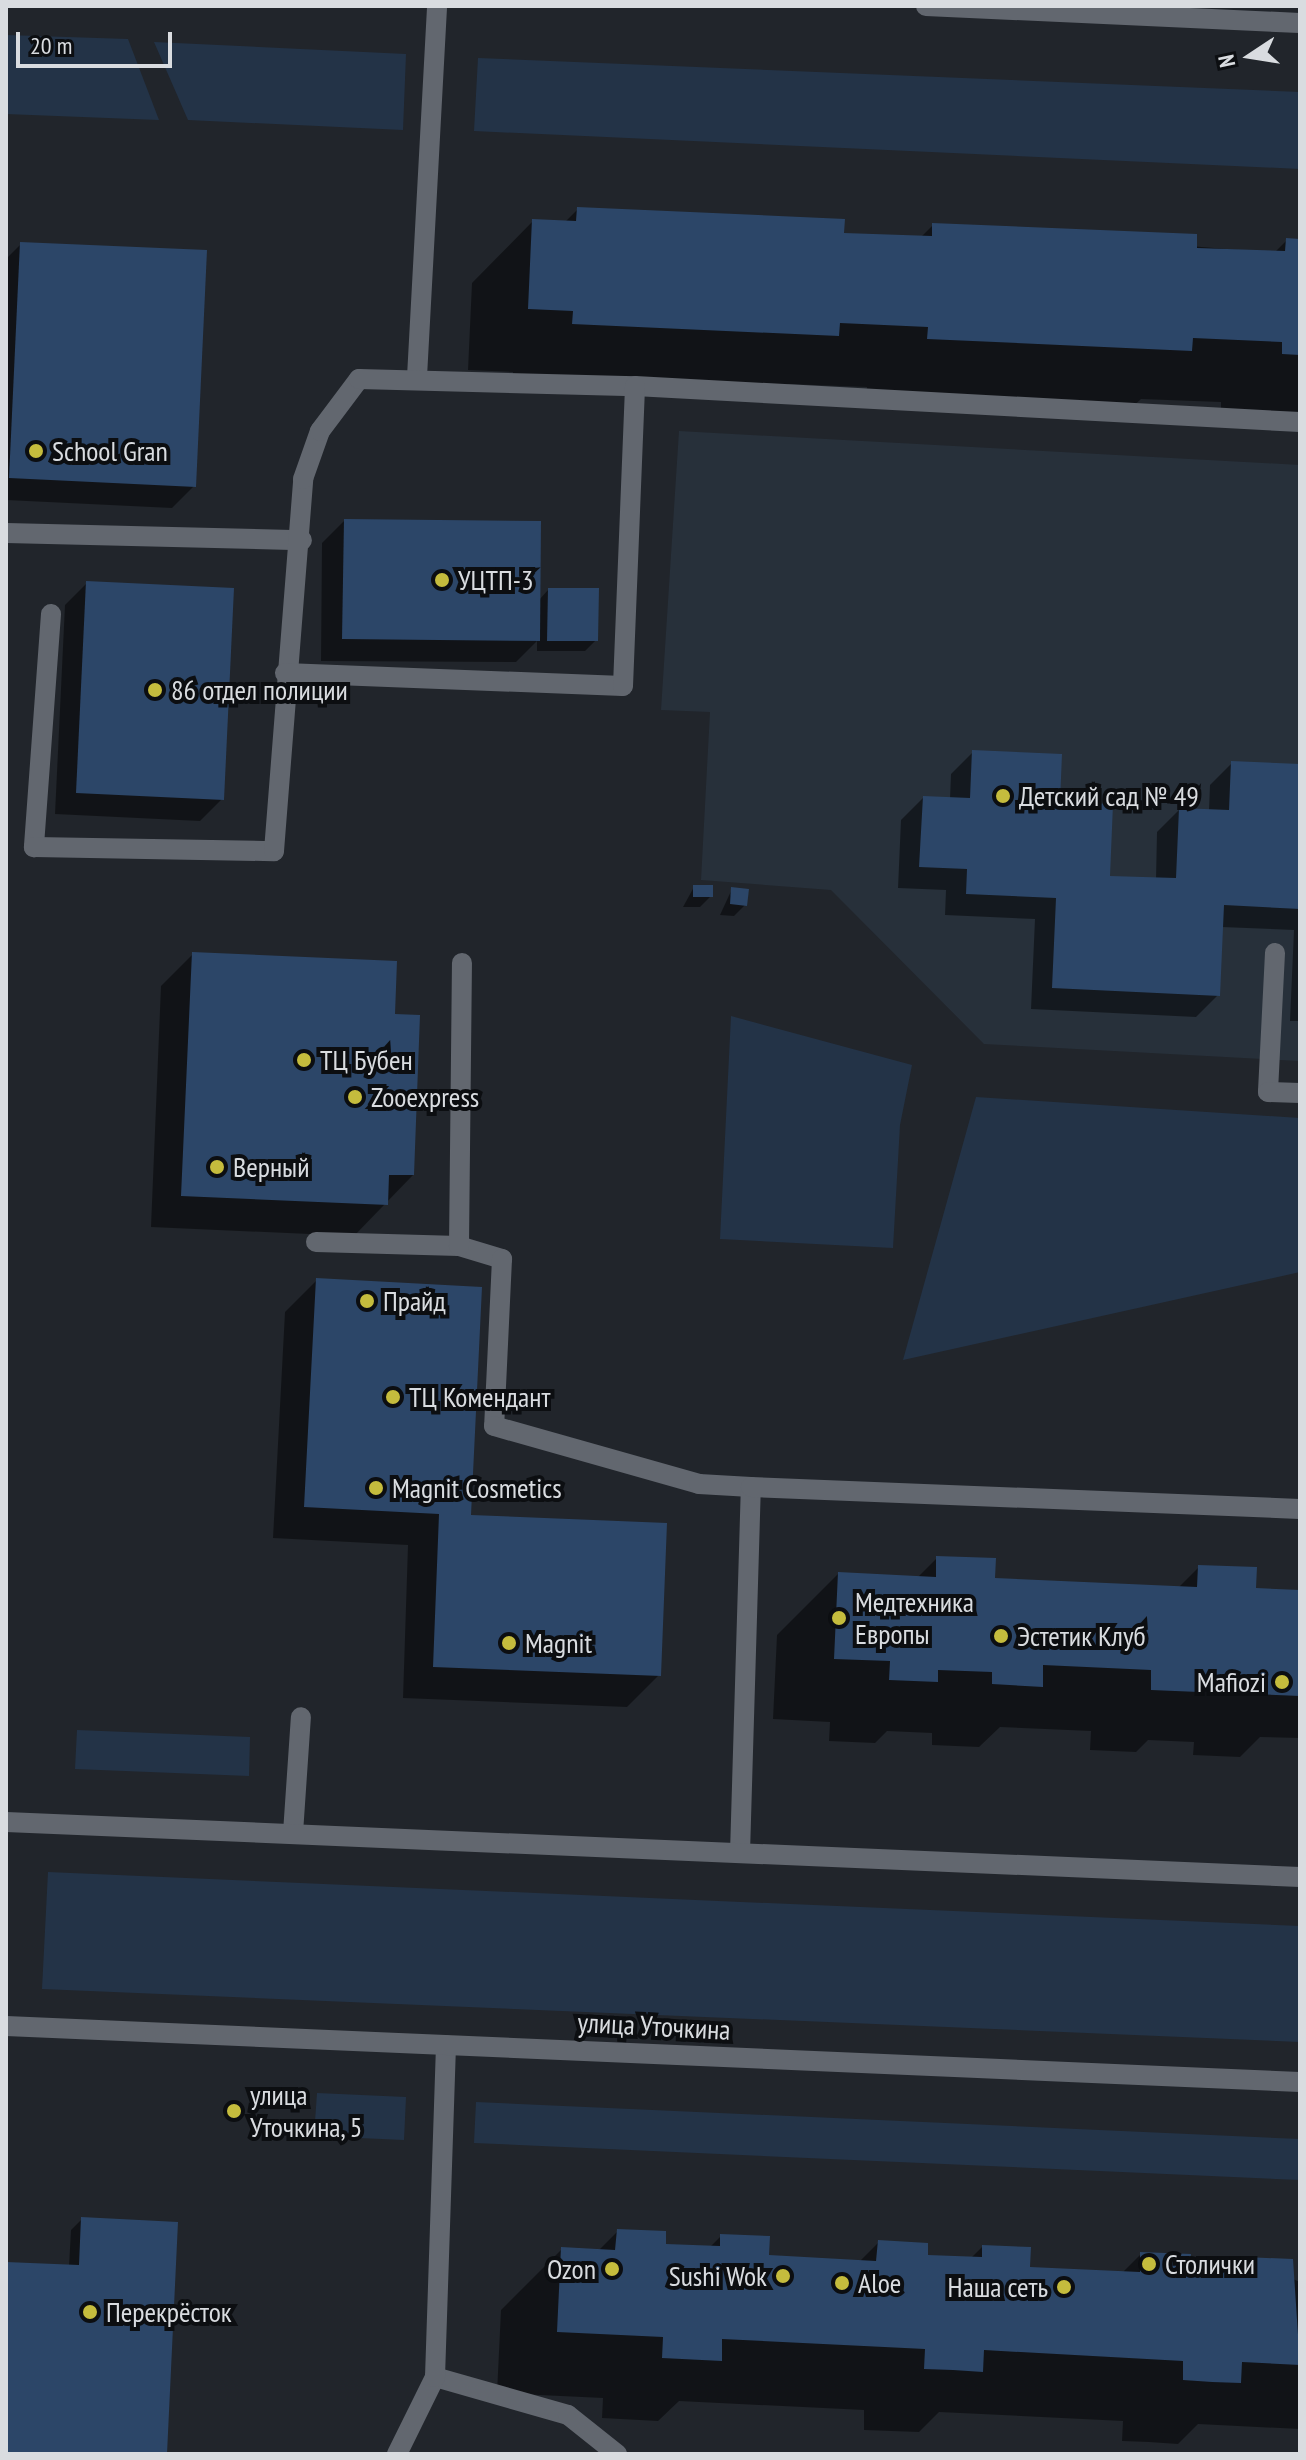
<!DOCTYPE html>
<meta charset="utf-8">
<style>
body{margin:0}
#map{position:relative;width:1306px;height:2460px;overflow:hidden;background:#21252b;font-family:"PT Sans Narrow",sans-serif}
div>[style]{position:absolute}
.built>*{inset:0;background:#27303a}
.green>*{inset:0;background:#233347}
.shadow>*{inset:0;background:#0007}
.building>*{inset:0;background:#2c4668}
.service>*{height:20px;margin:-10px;padding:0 10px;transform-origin:10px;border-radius:10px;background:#62676f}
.tertiary>*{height:20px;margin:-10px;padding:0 10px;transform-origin:10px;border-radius:10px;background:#62676f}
.dots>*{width:22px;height:22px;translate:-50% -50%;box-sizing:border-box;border:4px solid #0c0e11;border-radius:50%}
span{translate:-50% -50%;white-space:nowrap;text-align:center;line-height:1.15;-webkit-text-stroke:8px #0c0e11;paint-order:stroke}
.poi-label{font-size:28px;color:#d9dce0}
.left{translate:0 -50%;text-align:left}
.right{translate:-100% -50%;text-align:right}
.street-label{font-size:28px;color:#d9dce0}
.frame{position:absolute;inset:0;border:8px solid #d9dce0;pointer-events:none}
.north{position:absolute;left:1210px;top:16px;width:80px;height:80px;-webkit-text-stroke:6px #0c0e11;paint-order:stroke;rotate:258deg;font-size:22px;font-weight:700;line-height:32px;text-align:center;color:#d9dce0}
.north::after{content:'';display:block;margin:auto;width:28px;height:36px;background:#d9dce0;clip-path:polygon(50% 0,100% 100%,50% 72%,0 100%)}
.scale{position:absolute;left:16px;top:32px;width:156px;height:36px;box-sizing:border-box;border:4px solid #d9dce0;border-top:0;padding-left:10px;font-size:24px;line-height:28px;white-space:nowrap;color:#d9dce0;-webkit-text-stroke:6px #0c0e11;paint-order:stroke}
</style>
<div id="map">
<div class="built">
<div style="clip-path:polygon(679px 431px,1300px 465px,1300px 1061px,984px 1044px,831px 890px,701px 880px,710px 712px,661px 710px)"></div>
</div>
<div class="green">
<div style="clip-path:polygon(6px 35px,128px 39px,159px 120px,6px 114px)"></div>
<div style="clip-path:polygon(154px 42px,406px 54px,403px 130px,188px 120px)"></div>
<div style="clip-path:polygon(478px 58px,1300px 92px,1300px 169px,474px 131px)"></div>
<div style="clip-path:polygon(731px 1016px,912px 1065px,900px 1125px,893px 1248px,720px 1239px)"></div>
<div style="clip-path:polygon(976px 1097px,1300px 1118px,1300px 1272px,903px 1360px)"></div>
<div style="clip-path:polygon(77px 1730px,250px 1737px,249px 1776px,75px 1769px)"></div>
<div style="clip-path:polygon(48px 1872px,1300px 1926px,1300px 2042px,42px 1989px)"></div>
<div style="clip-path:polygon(317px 2093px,406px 2097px,404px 2140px,314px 2136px)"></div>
<div style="clip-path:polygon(476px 2102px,1300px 2139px,1300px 2180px,474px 2143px)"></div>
</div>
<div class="shadow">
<div style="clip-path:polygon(578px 209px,842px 235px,920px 238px,933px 225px,1274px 253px,1287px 240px,1300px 241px,1300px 418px,1221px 415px,1221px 402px,1141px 399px,1128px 411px,866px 400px,867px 387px,788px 384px,776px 396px,512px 384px,513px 372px,468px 370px,472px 283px,533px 221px,565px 222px)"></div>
<div style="clip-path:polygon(21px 244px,194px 486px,172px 508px,6px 500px,6px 259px)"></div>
<div style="clip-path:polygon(344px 521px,539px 600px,548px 590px,596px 640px,585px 651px,537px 651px,537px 641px,516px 662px,321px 661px,322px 543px)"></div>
<div style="clip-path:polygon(87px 583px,222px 799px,200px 821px,55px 814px,65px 605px)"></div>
<div style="clip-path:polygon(973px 752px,1058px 804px,1108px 878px,1156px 879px,1157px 832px,1179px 810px,1209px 811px,1210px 785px,1232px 763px,1300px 766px,1300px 1021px,1290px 1021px,1294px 930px,1221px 927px,1218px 995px,1196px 1017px,1031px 1009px,1035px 919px,945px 915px,946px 890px,898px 888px,901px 820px,923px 798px,950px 799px,951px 774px)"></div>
<div style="clip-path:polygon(694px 887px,711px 896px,700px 907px,683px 907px)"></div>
<div style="clip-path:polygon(732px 889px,745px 905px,734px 916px,720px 915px)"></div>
<div style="clip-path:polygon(193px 954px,413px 1175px,354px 1236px,151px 1227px,161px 986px)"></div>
<div style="clip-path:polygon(317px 1280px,469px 1517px,659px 1675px,627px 1707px,403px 1698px,408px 1545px,273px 1538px,285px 1312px)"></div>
<div style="clip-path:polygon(937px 1558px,992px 1580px,1178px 1588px,1199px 1567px,1254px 1590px,1300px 1592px,1300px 1738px,1260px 1737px,1240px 1757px,1193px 1755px,1194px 1742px,1148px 1740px,1136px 1752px,1090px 1750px,1091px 1731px,1000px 1727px,979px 1747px,932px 1745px,932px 1733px,887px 1731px,875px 1743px,829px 1741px,830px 1722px,773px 1719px,777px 1635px,838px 1574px,917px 1578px)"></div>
<div style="clip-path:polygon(82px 2219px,165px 2454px,6px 2454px,6px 2263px,69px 2266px,71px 2230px)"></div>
<div style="clip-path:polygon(618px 2231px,664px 2246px,709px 2248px,721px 2236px,766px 2257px,859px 2262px,879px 2242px,926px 2257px,970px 2259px,982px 2247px,1028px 2269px,1122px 2273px,1141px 2254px,1188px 2269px,1233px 2271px,1246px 2259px,1300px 2282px,1300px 2429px,1198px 2424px,1178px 2444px,1149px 2442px,1122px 2441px,1123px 2421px,939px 2412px,919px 2432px,864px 2430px,864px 2410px,679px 2401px,658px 2421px,602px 2418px,603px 2398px,497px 2393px,501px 2310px,562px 2249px,598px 2251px)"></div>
</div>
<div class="building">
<div style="clip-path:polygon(577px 207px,845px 219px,844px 233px,932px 236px,932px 223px,1197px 234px,1197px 248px,1285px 251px,1286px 238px,1300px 239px,1300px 355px,1282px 354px,1282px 342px,1193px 338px,1192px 351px,927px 339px,928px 327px,840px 323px,839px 336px,572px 324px,573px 311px,528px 309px,532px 219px,576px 221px)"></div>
<div style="clip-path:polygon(20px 242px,207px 250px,196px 487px,9px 478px)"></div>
<div style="clip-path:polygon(344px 519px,541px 521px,540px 641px,342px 639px)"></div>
<div style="clip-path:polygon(86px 581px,234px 588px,224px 800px,76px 793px)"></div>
<div style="clip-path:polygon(548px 588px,599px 588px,598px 641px,547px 641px)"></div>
<div style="clip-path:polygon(972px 750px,1062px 754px,1060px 802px,1113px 804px,1110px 876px,1176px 878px,1179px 808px,1229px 810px,1231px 761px,1300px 764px,1300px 909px,1224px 905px,1220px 996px,1052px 988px,1056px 898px,966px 894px,967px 869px,919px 867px,923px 796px,970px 798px)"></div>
<div style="clip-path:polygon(693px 885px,713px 885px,713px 897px,693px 897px)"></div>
<div style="clip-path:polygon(731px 887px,749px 889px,747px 906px,730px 904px)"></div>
<div style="clip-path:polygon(192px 952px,397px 961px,395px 1014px,420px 1015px,414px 1175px,389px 1175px,388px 1205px,181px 1196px)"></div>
<div style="clip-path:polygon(316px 1278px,482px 1287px,471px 1515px,667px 1523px,661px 1676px,433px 1667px,439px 1514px,304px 1507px)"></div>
<div style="clip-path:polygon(936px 1556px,996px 1558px,995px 1578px,1197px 1587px,1198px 1565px,1257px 1567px,1256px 1588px,1300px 1590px,1300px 1696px,1253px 1694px,1254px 1681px,1200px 1679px,1199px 1692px,1151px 1690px,1151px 1670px,1043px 1665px,1043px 1687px,992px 1684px,992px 1672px,938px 1670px,938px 1682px,889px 1680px,890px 1661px,834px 1659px,838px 1572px,936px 1577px)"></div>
<div style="clip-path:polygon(81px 2217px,178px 2222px,167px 2454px,6px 2454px,6px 2262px,79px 2265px)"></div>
<div style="clip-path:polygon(617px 2229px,666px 2231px,666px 2244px,720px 2246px,720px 2234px,770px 2236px,769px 2255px,876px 2261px,878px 2240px,928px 2243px,928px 2255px,982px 2257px,982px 2245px,1031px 2247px,1030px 2267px,1140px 2272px,1140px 2252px,1191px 2254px,1190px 2267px,1244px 2269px,1245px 2257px,1293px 2259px,1300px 2365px,1242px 2362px,1241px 2383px,1212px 2382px,1183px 2380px,1183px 2361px,984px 2350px,983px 2372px,953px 2370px,924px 2369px,925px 2349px,722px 2339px,722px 2361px,662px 2358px,663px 2337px,557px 2332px,561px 2247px,615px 2250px)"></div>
</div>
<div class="service">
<div style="left:417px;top:377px;width:372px;rotate:-86.9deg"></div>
<div style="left:6px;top:533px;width:296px;rotate:1.4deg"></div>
<div style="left:51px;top:614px;width:234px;rotate:94.2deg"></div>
<div style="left:34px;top:847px;width:240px;rotate:1deg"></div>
<div style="left:274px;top:851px;width:373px;rotate:-85.5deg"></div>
<div style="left:303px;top:479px;width:51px;rotate:-70.5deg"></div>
<div style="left:320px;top:431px;width:65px;rotate:-53.1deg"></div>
<div style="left:359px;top:379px;width:276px;rotate:1.5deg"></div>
<div style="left:635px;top:386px;width:666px;rotate:3.1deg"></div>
<div style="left:285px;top:673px;width:338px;rotate:2.2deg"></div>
<div style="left:623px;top:686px;width:300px;rotate:-87.7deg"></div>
<div style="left:1275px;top:953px;width:139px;rotate:92.9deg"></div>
<div style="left:1268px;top:1092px;width:32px;rotate:2deg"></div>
<div style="left:316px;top:1242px;width:143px;rotate:1.6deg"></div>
<div style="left:459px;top:1246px;width:45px;rotate:16.8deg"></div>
<div style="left:502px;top:1259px;width:167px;rotate:92.7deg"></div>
<div style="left:494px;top:1426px;width:213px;rotate:15.8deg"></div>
<div style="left:699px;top:1484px;width:52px;rotate:3.3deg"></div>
<div style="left:459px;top:1246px;width:283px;rotate:-89.4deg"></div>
<div style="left:293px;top:1833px;width:116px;rotate:-86.1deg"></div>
<div style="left:740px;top:1853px;width:366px;rotate:-88.3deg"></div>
<div style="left:751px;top:1487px;width:549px;rotate:2.29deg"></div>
<div style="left:435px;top:2377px;width:138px;rotate:15.9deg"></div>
<div style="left:568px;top:2415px;width:63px;rotate:38.5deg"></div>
<div style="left:397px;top:2454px;width:86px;rotate:-63.7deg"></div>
<div style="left:435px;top:2377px;width:332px;rotate:-88.1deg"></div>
</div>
<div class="tertiary">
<div style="left:926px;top:6px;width:374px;rotate:2.6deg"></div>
<div style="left:6px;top:1822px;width:1295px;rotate:2.43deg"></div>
<div style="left:6px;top:2026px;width:1295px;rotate:2.48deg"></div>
</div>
<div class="dots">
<div style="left:36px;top:451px;background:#c5bc3d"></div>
<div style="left:442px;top:580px;background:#c5bc3d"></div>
<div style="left:155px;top:690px;background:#c5bc3d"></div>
<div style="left:1003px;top:796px;background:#c5bc3d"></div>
<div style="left:304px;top:1060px;background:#c5bc3d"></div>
<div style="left:355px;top:1097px;background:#c5bc3d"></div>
<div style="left:217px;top:1167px;background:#c5bc3d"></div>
<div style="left:367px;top:1301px;background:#c5bc3d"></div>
<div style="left:393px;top:1397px;background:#c5bc3d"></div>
<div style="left:376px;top:1488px;background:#c5bc3d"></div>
<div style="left:839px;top:1618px;background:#c5bc3d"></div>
<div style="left:1001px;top:1636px;background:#c5bc3d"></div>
<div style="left:509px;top:1643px;background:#c5bc3d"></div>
<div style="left:1282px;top:1682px;background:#c5bc3d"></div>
<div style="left:234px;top:2111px;background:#c5bc3d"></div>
<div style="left:1149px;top:2264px;background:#c5bc3d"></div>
<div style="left:612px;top:2269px;background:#c5bc3d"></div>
<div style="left:783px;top:2276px;background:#c5bc3d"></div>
<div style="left:842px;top:2283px;background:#c5bc3d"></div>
<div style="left:1064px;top:2287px;background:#c5bc3d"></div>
<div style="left:90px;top:2312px;background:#c5bc3d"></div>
</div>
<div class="poi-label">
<span class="left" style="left:52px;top:451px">School Gran</span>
<span class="left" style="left:458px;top:580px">УЦТП-3</span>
<span class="left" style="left:171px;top:690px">86 отдел полиции</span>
<span class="left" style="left:1019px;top:796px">Детский сад № 49</span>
<span class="left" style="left:320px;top:1060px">ТЦ Бубен</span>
<span class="left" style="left:371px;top:1097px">Zooexpress</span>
<span class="left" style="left:233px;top:1167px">Верный</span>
<span class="left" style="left:383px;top:1301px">Прайд</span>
<span class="left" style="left:409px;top:1397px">ТЦ Комендант</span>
<span class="left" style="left:392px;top:1488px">Magnit Cosmetics</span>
<span class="left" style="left:855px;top:1618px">Медтехника<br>Европы</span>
<span class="left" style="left:1017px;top:1636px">Эстетик Клуб</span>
<span class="left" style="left:525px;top:1643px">Magnit</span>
<span class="right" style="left:1266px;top:1682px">Mafiozi</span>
<span class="left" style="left:250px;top:2111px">улица<br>Уточкина, 5</span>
<span class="left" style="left:1165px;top:2264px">Столички</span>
<span class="right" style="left:596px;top:2269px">Ozon</span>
<span class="right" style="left:767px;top:2276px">Sushi Wok</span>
<span class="left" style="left:858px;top:2283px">Aloe</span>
<span class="right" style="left:1048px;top:2287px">Наша сеть</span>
<span class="left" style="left:106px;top:2312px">Перекрёсток</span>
</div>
<div class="street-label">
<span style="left:654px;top:2026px;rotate:3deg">улица Уточкина</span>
</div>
<div class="frame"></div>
<div class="north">N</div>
<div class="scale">20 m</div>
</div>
